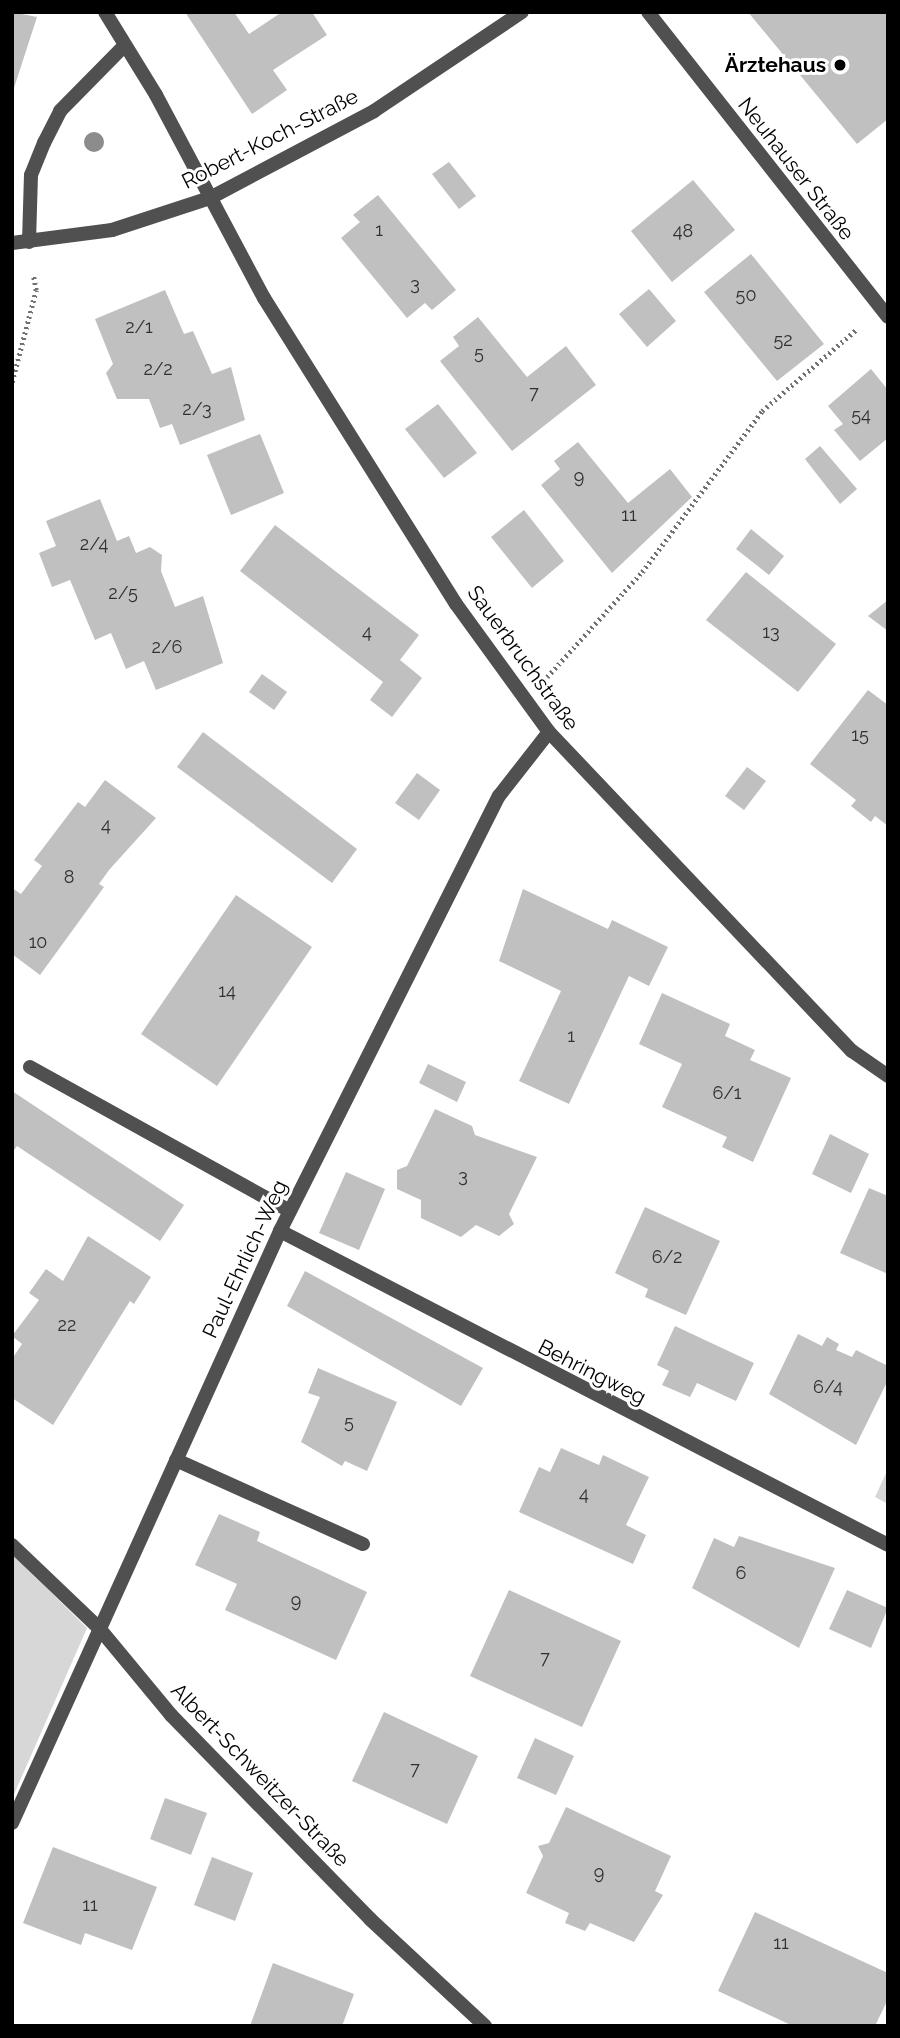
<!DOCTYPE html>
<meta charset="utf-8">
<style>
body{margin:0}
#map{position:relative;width:900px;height:2038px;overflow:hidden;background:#fff;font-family:Raleway,sans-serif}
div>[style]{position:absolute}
.green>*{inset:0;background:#d7d7d7}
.building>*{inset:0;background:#c0c0c0}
.path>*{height:4.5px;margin-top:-2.25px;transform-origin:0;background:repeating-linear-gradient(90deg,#727272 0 2px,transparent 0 5.5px)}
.service>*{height:14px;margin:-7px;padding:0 7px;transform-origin:7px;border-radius:7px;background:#505050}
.minor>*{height:14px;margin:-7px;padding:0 7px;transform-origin:7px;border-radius:7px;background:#505050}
.tertiary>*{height:14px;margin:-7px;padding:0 7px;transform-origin:7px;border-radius:7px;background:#505050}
.trees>*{width:20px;height:20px;margin:-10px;border-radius:50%;background:#8c8c8c}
.dots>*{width:19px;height:19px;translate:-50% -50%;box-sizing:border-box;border:4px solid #fff;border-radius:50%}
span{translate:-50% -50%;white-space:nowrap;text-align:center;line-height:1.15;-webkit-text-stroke:6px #fff;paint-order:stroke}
.number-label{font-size:18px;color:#303030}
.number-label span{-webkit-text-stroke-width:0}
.poi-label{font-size:21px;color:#000;font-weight:700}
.right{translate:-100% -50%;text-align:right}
.street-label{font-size:21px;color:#000}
.frame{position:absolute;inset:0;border:14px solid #000;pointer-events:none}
</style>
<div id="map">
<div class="green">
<div style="clip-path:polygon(888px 1469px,888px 1504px,875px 1497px)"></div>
<div style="clip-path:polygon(12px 1554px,87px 1628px,12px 1799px)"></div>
</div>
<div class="building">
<div style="clip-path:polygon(12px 12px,37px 17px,13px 91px,12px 91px)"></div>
<div style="clip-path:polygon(185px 12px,234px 12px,249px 34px,282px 12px,312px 12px,327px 35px,273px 70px,287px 90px,252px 114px)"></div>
<div style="clip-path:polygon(748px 12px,888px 12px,888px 119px,857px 144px)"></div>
<div style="clip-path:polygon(449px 162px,476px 196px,459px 209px,432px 174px)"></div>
<div style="clip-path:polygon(693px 180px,735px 230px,672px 282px,631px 231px)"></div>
<div style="clip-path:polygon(378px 195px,456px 290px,432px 310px,425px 303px,407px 318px,341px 238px,360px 222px,353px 215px)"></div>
<div style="clip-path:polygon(751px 254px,824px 344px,777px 381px,704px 292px)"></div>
<div style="clip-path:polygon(649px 289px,676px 321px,647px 347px,619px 314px)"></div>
<div style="clip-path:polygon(165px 290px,184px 334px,193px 331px,212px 374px,231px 367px,245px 420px,180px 445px,172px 424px,160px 428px,149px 399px,117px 399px,106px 373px,113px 364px,95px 319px)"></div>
<div style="clip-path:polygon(478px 317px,527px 377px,566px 346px,596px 385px,512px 451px,440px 361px,459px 346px,453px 337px)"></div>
<div style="clip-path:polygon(871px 369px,888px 390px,888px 438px,860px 461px,834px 430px,843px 424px,828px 406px)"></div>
<div style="clip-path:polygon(438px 404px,477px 453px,444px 478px,405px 429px)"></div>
<div style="clip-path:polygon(260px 434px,284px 493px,231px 515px,207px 455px)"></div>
<div style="clip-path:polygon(578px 442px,628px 503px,670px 469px,692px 497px,612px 573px,541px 485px,560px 469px,554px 461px)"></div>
<div style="clip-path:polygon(820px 446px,857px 489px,840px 504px,805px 459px)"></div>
<div style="clip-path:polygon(100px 499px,117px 541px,129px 536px,136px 553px,150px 547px,162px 555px,161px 571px,175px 607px,203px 596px,223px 663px,156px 690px,144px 661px,126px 669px,111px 633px,95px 640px,70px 580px,52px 587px,39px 553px,56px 546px,46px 521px)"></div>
<div style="clip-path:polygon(524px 510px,564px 561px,532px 588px,491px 537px)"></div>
<div style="clip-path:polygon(275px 525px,419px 635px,400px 660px,422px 678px,392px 717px,370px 700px,383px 682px,240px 571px)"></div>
<div style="clip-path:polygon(751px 529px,784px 556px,769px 575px,736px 549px)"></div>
<div style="clip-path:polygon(746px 572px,836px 644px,798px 692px,706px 620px)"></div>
<div style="clip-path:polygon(888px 600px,888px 631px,868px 616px)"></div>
<div style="clip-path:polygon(262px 674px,287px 692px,274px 710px,249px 692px)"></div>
<div style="clip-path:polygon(868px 690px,888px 705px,888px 826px,875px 816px,871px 822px,851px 806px,856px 800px,810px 764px)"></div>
<div style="clip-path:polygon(203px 732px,357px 849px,332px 883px,177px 767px)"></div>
<div style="clip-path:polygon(747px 767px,766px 781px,744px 810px,725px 796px)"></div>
<div style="clip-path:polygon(417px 773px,440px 790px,419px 820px,395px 803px)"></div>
<div style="clip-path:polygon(105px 780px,156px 818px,109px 870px,99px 884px,104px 887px,40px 975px,12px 954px,12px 888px,21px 894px,42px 866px,34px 860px,78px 802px,85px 807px)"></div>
<div style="clip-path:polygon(523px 889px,608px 929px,612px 920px,668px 947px,649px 986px,629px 976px,569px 1104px,519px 1081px,561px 991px,499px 961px)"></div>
<div style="clip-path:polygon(236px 895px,312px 947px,217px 1086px,141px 1034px)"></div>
<div style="clip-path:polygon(662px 993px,730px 1024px,725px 1036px,755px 1050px,750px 1060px,791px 1078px,753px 1162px,722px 1147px,727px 1137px,662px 1107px,682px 1064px,639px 1044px)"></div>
<div style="clip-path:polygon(428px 1064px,466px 1082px,457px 1102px,419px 1083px)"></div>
<div style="clip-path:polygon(12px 1091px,184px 1205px,160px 1241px,17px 1146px,12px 1153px)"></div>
<div style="clip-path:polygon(435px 1109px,472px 1126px,475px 1135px,537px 1157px,509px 1214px,514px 1224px,499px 1236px,476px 1225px,461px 1237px,421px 1218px,421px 1200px,397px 1189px,397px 1170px,407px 1166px)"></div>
<div style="clip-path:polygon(830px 1134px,869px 1154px,851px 1193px,812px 1174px)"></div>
<div style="clip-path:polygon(346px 1172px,385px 1189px,359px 1250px,319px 1233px)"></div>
<div style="clip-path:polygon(869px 1188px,888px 1196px,888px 1274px,840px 1253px)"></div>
<div style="clip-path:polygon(645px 1207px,720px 1241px,686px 1315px,645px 1297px,648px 1289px,615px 1273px)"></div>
<div style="clip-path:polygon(88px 1236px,151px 1277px,134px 1304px,130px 1301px,53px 1425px,12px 1398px,12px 1359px,22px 1344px,12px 1336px,39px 1300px,29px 1293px,46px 1269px,63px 1281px)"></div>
<div style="clip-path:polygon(305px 1271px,483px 1368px,461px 1406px,287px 1306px)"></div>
<div style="clip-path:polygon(675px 1326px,754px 1363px,736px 1401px,697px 1383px,690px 1397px,662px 1385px,669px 1371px,657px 1365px)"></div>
<div style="clip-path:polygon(798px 1334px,822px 1346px,827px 1337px,839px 1344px,836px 1350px,852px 1357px,856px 1350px,888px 1366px,888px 1380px,856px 1445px,769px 1394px)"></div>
<div style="clip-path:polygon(318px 1368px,397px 1402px,367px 1471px,345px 1461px,342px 1466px,301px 1442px,320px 1397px,308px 1393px)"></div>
<div style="clip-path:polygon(561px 1448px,599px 1465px,603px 1455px,649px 1477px,626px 1525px,646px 1535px,633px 1564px,519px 1512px,539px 1467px,550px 1472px)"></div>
<div style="clip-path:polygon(219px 1514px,260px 1532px,257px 1541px,367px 1592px,336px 1660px,225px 1610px,237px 1584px,195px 1565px)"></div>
<div style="clip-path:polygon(739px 1536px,835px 1568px,799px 1648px,692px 1588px,714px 1538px,734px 1547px)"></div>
<div style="clip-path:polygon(509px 1590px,621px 1641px,582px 1727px,470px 1676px)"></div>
<div style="clip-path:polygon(847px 1590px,888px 1608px,871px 1648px,829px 1629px)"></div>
<div style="clip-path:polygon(384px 1712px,478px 1756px,447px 1824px,352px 1781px)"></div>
<div style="clip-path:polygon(535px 1738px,574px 1756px,556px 1795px,517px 1778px)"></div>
<div style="clip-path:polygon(165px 1798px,207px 1813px,191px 1855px,150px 1839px)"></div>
<div style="clip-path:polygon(566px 1807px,671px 1856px,655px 1891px,663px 1895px,634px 1942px,590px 1923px,585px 1931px,565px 1923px,569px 1913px,526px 1893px,543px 1856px,538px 1846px,549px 1843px)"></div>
<div style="clip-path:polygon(53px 1847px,157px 1887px,132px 1950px,85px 1933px,81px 1945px,23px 1923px)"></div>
<div style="clip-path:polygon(212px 1857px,253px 1873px,235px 1921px,194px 1905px)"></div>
<div style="clip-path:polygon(755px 1912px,888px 1973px,888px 1999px,875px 2026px,793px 2026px,718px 1991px)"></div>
<div style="clip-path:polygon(273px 1963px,354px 1994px,342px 2026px,250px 2026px)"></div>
</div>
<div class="path">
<div style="left:12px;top:382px;width:95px;rotate:-75.4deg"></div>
<div style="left:36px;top:290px;width:16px;rotate:-101deg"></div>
<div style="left:547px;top:677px;width:142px;rotate:-47.9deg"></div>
<div style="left:642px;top:572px;width:201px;rotate:-53.3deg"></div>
<div style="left:762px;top:411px;width:124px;rotate:-40.8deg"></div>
</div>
<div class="service">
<div style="left:29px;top:242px;width:67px;rotate:-88.3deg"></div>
<div style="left:31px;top:175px;width:35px;rotate:-68deg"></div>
<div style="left:44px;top:143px;width:36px;rotate:-63deg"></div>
<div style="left:60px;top:111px;width:91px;rotate:-45.4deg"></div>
<div style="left:30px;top:1067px;width:297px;rotate:29deg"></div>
<div style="left:176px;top:1460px;width:205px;rotate:24.2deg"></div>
</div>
<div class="minor">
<div style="left:105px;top:12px;width:97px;rotate:58.4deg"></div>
<div style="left:156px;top:95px;width:230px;rotate:62deg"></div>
<div style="left:264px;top:298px;width:361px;rotate:57.9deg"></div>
<div style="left:456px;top:604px;width:158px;rotate:54deg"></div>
<div style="left:549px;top:732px;width:440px;rotate:46.5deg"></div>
<div style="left:852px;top:1051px;width:44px;rotate:34.8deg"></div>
<div style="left:12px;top:243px;width:101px;rotate:-7.4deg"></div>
<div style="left:112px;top:230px;width:103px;rotate:-18.1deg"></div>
<div style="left:210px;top:198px;width:186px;rotate:-27.9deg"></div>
<div style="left:374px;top:111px;width:178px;rotate:-33.8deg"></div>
<div style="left:280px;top:1231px;width:684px;rotate:27.31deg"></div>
<div style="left:12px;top:1545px;width:120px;rotate:43.7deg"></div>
<div style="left:99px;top:1628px;width:113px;rotate:50.4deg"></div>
<div style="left:171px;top:1715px;width:285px;rotate:45.7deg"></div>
<div style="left:370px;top:1919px;width:157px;rotate:42.9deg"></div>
<div style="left:12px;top:1823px;width:650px;rotate:-65.64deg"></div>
<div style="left:280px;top:1231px;width:487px;rotate:-63.3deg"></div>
<div style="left:499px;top:796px;width:81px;rotate:-52deg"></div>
</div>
<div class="tertiary">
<div style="left:648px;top:12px;width:388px;rotate:51.8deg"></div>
</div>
<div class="trees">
<div style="left:94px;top:142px"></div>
</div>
<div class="dots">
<div style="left:840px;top:65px;background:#000"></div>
</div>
<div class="number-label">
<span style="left:379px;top:230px">1</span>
<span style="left:683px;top:231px">48</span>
<span style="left:415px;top:284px">3</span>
<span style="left:746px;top:295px">50</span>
<span style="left:139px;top:327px">2/1</span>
<span style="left:783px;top:340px">52</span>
<span style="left:479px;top:353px">5</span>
<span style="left:158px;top:369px">2/2</span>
<span style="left:534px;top:393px">7</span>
<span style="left:197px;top:409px">2/3</span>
<span style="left:861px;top:415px">54</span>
<span style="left:579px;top:477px">9</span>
<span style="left:629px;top:515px">11</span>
<span style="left:94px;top:544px">2/4</span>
<span style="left:123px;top:593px">2/5</span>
<span style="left:367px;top:632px">4</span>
<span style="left:771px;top:632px">13</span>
<span style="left:167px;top:647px">2/6</span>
<span style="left:860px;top:735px">15</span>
<span style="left:106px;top:825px">4</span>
<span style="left:69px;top:877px">8</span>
<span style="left:38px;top:942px">10</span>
<span style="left:227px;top:991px">14</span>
<span style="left:571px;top:1036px">1</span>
<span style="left:727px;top:1093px">6/1</span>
<span style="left:463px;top:1176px">3</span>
<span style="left:667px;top:1257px">6/2</span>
<span style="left:67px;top:1325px">22</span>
<span style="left:828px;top:1387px">6/4</span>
<span style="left:349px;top:1422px">5</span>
<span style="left:584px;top:1494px">4</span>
<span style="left:741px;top:1573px">6</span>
<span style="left:296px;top:1601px">9</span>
<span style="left:545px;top:1658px">7</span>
<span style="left:415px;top:1769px">7</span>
<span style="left:599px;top:1873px">9</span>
<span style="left:90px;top:1905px">11</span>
<span style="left:781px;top:1943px">11</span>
</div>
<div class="poi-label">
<span class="right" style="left:826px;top:65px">Ärztehaus</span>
</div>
<div class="street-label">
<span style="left:270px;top:139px;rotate:-27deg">Robert-Koch-Straße</span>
<span style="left:796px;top:169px;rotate:52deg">Neuhauser Straße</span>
<span style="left:523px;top:658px;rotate:54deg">Sauerbruchstraße</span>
<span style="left:245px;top:1259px;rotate:-65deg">Paul-Ehrlich-Weg</span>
<span style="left:592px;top:1372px;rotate:27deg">Behringweg</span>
<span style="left:260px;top:1775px;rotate:46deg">Albert-Schweitzer-Straße</span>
</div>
<div class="frame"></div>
</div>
